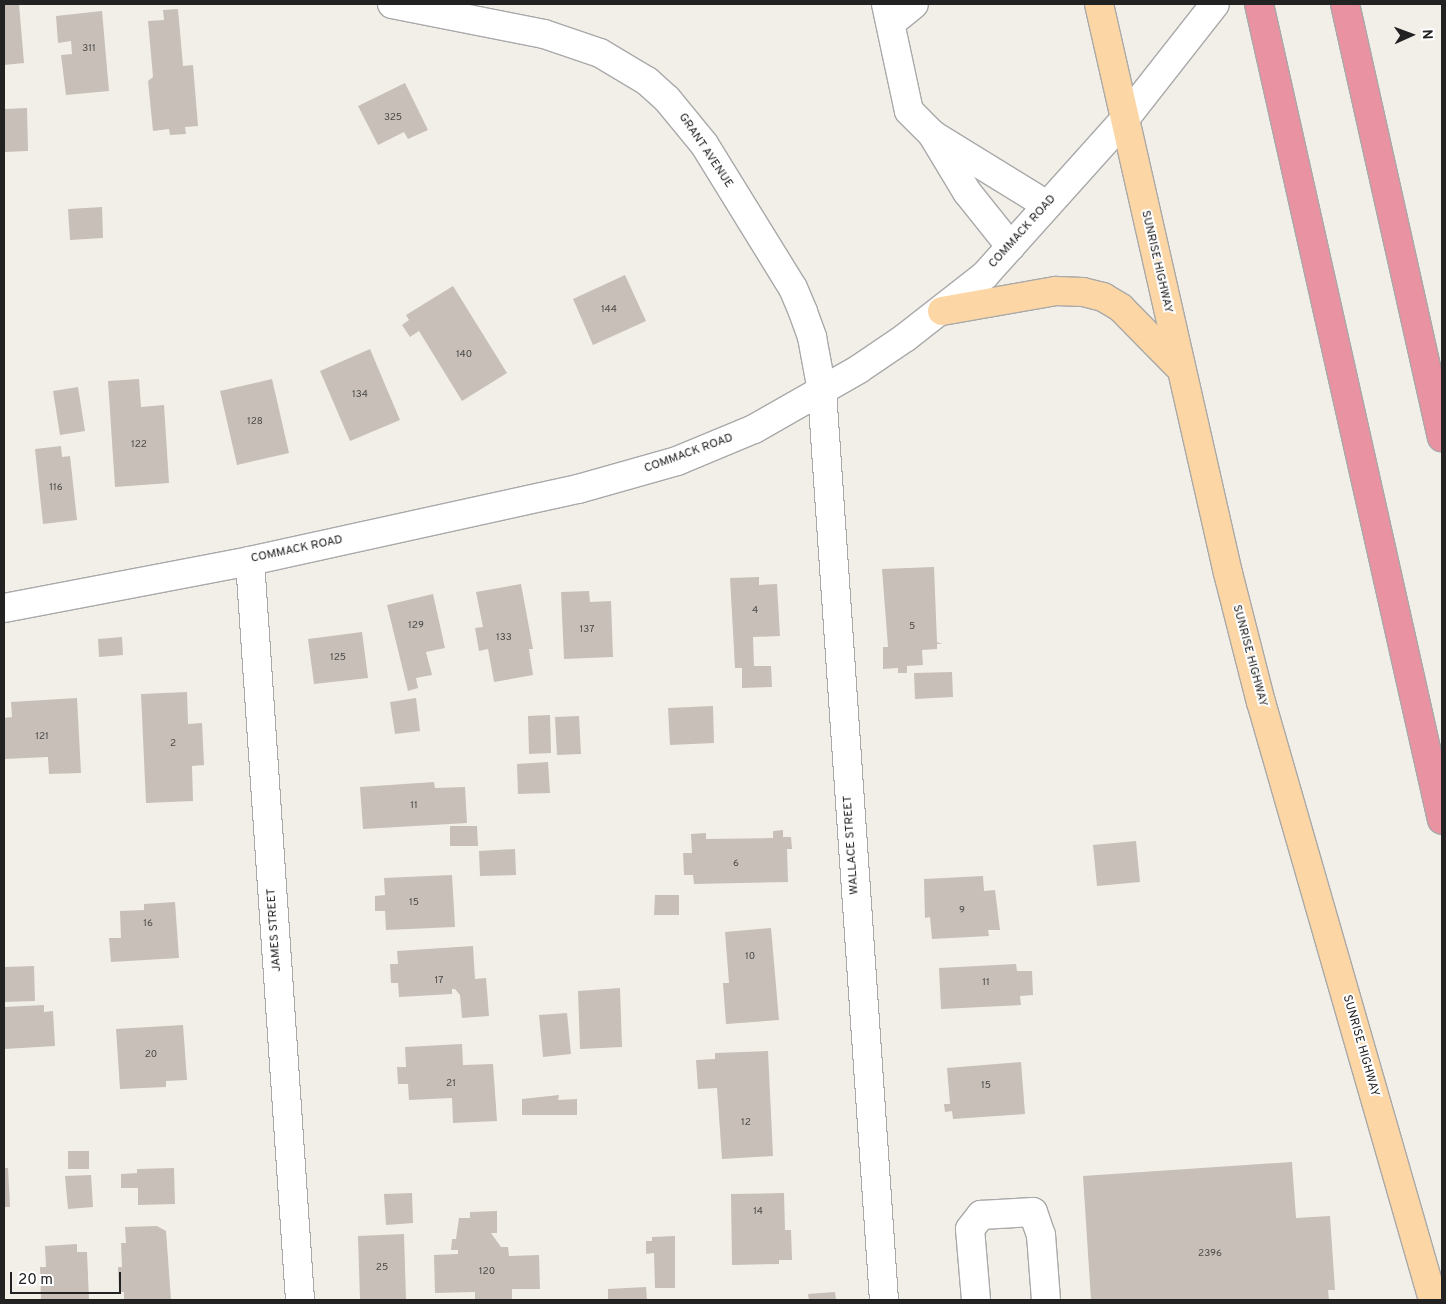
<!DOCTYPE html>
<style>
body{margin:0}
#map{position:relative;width:1446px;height:1304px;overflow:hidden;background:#f2efe9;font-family:Overpass,sans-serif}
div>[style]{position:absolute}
.building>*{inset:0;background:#c7bfb8}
.roads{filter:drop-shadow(1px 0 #a9a9a9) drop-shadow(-1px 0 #a9a9a9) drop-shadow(0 1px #a9a9a9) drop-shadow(0 -1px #a9a9a9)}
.minor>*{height:28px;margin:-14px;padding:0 14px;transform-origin:14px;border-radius:14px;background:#fff}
.major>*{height:28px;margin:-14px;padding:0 14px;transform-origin:14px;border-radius:14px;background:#fcd6a4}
.highway>*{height:28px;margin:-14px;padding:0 14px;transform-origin:14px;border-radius:14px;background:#e892a2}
span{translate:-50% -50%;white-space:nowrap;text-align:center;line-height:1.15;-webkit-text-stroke:4px #fff;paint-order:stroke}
.number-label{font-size:10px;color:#4b4948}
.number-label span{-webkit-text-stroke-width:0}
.street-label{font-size:12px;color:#222}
.frame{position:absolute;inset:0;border:5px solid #222;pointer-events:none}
.north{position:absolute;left:1386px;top:10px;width:50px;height:50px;-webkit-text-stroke:4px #fff;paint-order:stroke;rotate:88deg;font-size:14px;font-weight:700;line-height:20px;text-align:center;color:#222}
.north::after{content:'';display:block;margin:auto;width:18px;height:22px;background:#222;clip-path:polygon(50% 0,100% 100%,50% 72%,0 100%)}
.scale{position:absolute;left:10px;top:1272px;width:111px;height:22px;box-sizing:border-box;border:2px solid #222;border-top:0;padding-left:6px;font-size:15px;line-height:18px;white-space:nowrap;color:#222;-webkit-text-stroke:4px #fff;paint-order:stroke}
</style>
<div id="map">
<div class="building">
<div style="clip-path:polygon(4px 4px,19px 4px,24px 63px,4px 65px)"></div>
<div style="clip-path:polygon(178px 9px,183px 66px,193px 65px,198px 126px,185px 127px,186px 134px,170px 135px,169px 129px,153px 131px,148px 81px,153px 77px,148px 21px,164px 20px,163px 10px)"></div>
<div style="clip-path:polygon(102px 11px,109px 91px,66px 95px,61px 55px,72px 54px,71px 41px,58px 43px,56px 16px)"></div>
<div style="clip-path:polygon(405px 83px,428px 130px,408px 139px,404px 132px,378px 145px,358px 106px)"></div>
<div style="clip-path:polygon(27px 108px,28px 151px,4px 152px,4px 109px)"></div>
<div style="clip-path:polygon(102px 207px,103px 238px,70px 240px,68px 209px)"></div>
<div style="clip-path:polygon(625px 275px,646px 321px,593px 345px,573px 299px)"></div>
<div style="clip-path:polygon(453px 286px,507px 373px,462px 401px,419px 331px,410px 337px,402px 325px,409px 320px,406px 315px)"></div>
<div style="clip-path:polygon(370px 349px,400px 420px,350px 441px,320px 371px)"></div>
<div style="clip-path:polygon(139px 379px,141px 407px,164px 405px,169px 483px,115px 487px,108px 381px)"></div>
<div style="clip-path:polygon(272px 379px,289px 453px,237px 465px,220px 391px)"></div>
<div style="clip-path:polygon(78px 387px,85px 431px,60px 435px,53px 391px)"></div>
<div style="clip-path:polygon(61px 446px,62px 457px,70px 456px,77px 520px,43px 524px,35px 449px)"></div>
<div style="clip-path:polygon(934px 567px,937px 642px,942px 644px,937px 644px,937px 649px,922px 650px,923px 665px,907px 666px,907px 673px,898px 673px,898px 668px,883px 669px,883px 647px,888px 647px,882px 569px)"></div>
<div style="clip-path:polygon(759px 577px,759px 585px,777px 584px,780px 636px,753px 637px,754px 666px,771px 666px,772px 687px,742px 688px,742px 668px,735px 668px,730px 578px)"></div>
<div style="clip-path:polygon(521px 584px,533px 649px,529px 649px,533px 675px,494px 682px,488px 649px,479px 651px,475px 628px,483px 627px,476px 592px)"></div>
<div style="clip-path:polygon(589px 591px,590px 602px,611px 601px,613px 657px,564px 659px,561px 592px)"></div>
<div style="clip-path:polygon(433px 594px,445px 648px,426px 652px,432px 675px,416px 678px,418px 688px,408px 691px,387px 605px)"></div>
<div style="clip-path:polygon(362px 632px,368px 678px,314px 684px,308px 639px)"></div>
<div style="clip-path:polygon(122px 637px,123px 655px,99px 657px,98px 639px)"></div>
<div style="clip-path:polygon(952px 672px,953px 697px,915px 699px,914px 673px)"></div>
<div style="clip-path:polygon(187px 692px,188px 724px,202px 723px,204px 765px,192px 766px,193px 801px,146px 803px,141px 694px)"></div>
<div style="clip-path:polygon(77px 698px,81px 773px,49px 774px,48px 757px,4px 759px,4px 718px,12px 717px,11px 702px)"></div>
<div style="clip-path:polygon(416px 698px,420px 731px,395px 734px,390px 702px)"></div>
<div style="clip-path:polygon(713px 706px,714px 743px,670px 745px,668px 708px)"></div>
<div style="clip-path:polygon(550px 715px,551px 753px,529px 754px,528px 716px)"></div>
<div style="clip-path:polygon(579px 716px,581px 754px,557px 755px,555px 717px)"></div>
<div style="clip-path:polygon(548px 762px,550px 793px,518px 794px,517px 764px)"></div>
<div style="clip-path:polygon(434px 782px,435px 788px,465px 787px,467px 823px,363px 829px,360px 787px)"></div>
<div style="clip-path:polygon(450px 826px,477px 826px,478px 846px,450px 846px)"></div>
<div style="clip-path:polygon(783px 830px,783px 837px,791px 837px,792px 849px,787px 849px,788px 882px,694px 884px,693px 875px,684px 875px,683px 853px,692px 853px,691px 834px,706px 833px,706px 839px,773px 838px,773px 831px)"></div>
<div style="clip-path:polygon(1136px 841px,1140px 882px,1097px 886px,1093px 845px)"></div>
<div style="clip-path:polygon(515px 849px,516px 875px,480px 876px,479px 851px)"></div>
<div style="clip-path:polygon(452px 875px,455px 927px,386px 930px,385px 911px,375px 911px,375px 896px,385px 895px,384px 878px)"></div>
<div style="clip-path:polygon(983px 876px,984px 891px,995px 890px,1000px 930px,988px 930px,989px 936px,932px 939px,930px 917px,925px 918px,924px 879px)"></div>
<div style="clip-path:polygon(655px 895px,679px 895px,679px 915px,654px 915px)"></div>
<div style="clip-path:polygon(175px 902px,179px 958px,111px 962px,109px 938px,121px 938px,120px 911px,144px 910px,144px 904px)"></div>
<div style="clip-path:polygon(771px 928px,779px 1020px,726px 1024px,723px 983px,729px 983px,725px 932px)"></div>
<div style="clip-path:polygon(473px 946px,475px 979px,486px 978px,489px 1016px,462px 1018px,460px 995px,455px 989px,452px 989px,452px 994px,399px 997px,398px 983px,391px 983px,390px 964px,398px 964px,397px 951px)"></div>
<div style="clip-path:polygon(1016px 964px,1017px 971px,1032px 971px,1033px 995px,1020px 996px,1021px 1005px,941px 1009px,939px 968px)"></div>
<div style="clip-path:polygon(34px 966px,35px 1001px,4px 1002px,4px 967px)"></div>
<div style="clip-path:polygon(620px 988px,622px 1047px,580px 1049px,578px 991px)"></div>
<div style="clip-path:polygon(44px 1005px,44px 1012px,53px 1011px,55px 1046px,4px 1049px,4px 1007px)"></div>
<div style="clip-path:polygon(567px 1013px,571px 1054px,543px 1057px,539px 1015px)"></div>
<div style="clip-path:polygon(183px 1025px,187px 1080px,166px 1081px,166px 1087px,120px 1089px,116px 1029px)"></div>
<div style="clip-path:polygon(462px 1044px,463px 1065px,493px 1064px,497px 1121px,453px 1123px,452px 1098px,409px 1100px,408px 1084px,398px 1084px,397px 1067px,406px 1067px,405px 1047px)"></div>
<div style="clip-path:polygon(768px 1051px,773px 1156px,722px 1159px,717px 1088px,698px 1089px,696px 1060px,715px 1059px,715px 1053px)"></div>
<div style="clip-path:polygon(1021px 1062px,1025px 1114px,953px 1119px,952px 1111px,945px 1112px,944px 1104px,950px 1104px,947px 1068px)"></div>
<div style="clip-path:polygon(559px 1095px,558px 1100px,577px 1099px,577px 1115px,522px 1115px,522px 1099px)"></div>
<div style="clip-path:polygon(68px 1151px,89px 1151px,89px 1169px,68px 1169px)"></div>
<div style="clip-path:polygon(1292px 1162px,1296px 1218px,1330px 1216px,1335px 1290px,1328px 1290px,1329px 1300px,1091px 1300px,1083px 1176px)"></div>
<div style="clip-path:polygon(4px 1168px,8px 1168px,10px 1207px,4px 1207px)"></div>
<div style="clip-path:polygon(174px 1168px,175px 1204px,138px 1205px,138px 1188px,121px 1188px,121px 1174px,137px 1173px,137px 1169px)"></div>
<div style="clip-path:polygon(91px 1175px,93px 1207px,68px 1209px,65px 1176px)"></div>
<div style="clip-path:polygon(412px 1193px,413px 1223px,386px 1225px,384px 1194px)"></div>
<div style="clip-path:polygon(784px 1193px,785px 1230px,791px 1230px,792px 1260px,779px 1260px,779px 1264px,732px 1265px,731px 1194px)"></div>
<div style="clip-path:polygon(497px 1211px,497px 1233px,491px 1233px,501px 1247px,508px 1247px,509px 1256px,539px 1255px,540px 1289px,512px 1289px,512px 1300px,475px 1300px,475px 1292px,435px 1293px,434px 1255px,458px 1254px,458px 1250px,451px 1250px,452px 1239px,456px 1239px,459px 1218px,470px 1218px,470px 1212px)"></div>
<div style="clip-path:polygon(157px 1226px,166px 1231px,171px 1300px,124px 1300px,124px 1292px,119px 1292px,118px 1267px,122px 1267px,121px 1243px,126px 1243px,125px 1227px)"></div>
<div style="clip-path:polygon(404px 1234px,406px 1300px,360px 1300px,358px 1236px)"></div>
<div style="clip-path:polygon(675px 1236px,675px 1288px,655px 1288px,654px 1253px,646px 1254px,646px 1241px,652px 1241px,652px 1237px)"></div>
<div style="clip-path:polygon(77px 1244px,77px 1252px,87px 1252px,89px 1300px,41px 1300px,40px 1267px,46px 1267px,45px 1246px)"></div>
<div style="clip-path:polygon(646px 1287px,647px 1300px,608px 1300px,608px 1289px)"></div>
<div style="clip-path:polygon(835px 1292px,836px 1300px,809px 1300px,808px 1294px)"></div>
</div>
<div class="roads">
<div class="minor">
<div style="left:392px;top:4px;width:155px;rotate:11.2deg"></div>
<div style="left:544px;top:34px;width:59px;rotate:18.7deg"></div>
<div style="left:600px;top:53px;width:55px;rotate:30.8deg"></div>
<div style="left:647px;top:81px;width:27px;rotate:42deg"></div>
<div style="left:667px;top:99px;width:58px;rotate:50.6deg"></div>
<div style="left:704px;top:144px;width:169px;rotate:58.3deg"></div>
<div style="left:793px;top:288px;width:26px;rotate:67deg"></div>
<div style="left:803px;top:312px;width:27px;rotate:70deg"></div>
<div style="left:812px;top:337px;width:55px;rotate:79.5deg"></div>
<div style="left:822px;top:391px;width:911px;rotate:86.1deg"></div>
<div style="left:886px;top:4px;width:109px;rotate:77.9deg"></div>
<div style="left:909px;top:111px;width:33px;rotate:45deg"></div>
<div style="left:932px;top:134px;width:68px;rotate:58.9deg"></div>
<div style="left:967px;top:192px;width:70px;rotate:51.3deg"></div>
<div style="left:892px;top:22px;width:28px;rotate:-39deg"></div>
<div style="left:933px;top:135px;width:134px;rotate:31.6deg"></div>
<div style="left:250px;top:561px;width:741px;rotate:86.13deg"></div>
<div style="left:4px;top:608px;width:250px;rotate:-10.8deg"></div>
<div style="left:250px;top:561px;width:336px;rotate:-12.4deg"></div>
<div style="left:578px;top:489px;width:103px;rotate:-15.8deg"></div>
<div style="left:677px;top:461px;width:83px;rotate:-22.6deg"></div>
<div style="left:754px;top:429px;width:121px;rotate:-29.7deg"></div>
<div style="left:859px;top:369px;width:57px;rotate:-34.2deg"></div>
<div style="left:906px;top:337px;width:100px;rotate:-38.1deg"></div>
<div style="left:985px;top:275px;width:208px;rotate:-48.1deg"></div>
<div style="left:1124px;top:120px;width:147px;rotate:-51.9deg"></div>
<div style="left:976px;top:1300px;width:71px;rotate:-94.8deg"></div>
<div style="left:970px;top:1229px;width:18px;rotate:-52deg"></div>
<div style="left:981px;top:1215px;width:52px;rotate:-3.3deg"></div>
<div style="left:1033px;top:1212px;width:24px;rotate:71deg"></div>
<div style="left:1041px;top:1235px;width:65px;rotate:85.6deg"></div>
</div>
<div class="major">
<div style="left:1099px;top:4px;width:583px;rotate:77.23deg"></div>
<div style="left:1228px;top:573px;width:133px;rotate:75.7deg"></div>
<div style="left:1261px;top:702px;width:622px;rotate:73.95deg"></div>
<div style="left:942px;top:311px;width:116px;rotate:-10deg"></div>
<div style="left:1056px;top:291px;width:27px;rotate:2deg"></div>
<div style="left:1083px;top:292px;width:21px;rotate:14deg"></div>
<div style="left:1103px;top:297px;width:21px;rotate:31deg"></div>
<div style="left:1121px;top:308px;width:81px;rotate:45.5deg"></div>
</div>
<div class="highway">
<div style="left:1259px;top:4px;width:836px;rotate:77.36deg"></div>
<div style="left:1345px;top:4px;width:444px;rotate:77.4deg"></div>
</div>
</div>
<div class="number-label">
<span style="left:89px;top:49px">311</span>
<span style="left:393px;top:118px">325</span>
<span style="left:609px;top:310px">144</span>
<span style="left:464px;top:355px">140</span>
<span style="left:360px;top:395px">134</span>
<span style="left:255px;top:422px">128</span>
<span style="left:139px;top:445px">122</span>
<span style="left:56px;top:488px">116</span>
<span style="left:755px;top:611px">4</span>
<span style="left:416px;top:626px">129</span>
<span style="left:912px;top:627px">5</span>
<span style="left:587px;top:630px">137</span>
<span style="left:504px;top:638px">133</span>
<span style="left:338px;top:658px">125</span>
<span style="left:42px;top:737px">121</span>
<span style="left:173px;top:744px">2</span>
<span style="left:414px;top:806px">11</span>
<span style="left:736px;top:864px">6</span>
<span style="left:414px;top:903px">15</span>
<span style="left:962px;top:911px">9</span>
<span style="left:148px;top:924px">16</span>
<span style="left:750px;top:957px">10</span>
<span style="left:439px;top:981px">17</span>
<span style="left:986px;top:983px">11</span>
<span style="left:151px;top:1055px">20</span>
<span style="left:451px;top:1084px">21</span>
<span style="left:986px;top:1086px">15</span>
<span style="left:746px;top:1123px">12</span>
<span style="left:758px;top:1212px">14</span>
<span style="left:1210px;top:1254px">2396</span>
<span style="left:382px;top:1268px">25</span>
<span style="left:487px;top:1272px">120</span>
</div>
<div class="street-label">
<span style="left:705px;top:151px;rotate:56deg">GRANT AVENUE</span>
<span style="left:1023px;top:232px;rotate:-48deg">COMMACK ROAD</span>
<span style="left:1156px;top:262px;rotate:77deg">SUNRISE HIGHWAY</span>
<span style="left:689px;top:454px;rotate:-20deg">COMMACK ROAD</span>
<span style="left:297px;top:550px;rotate:-12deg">COMMACK ROAD</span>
<span style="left:1249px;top:656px;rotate:75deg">SUNRISE HIGHWAY</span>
<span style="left:852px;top:845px;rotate:-94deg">WALLACE STREET</span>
<span style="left:275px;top:930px;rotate:-94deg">JAMES STREET</span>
<span style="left:1360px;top:1046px;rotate:74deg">SUNRISE HIGHWAY</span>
</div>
<div class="frame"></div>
<div class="north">N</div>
<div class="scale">20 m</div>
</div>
